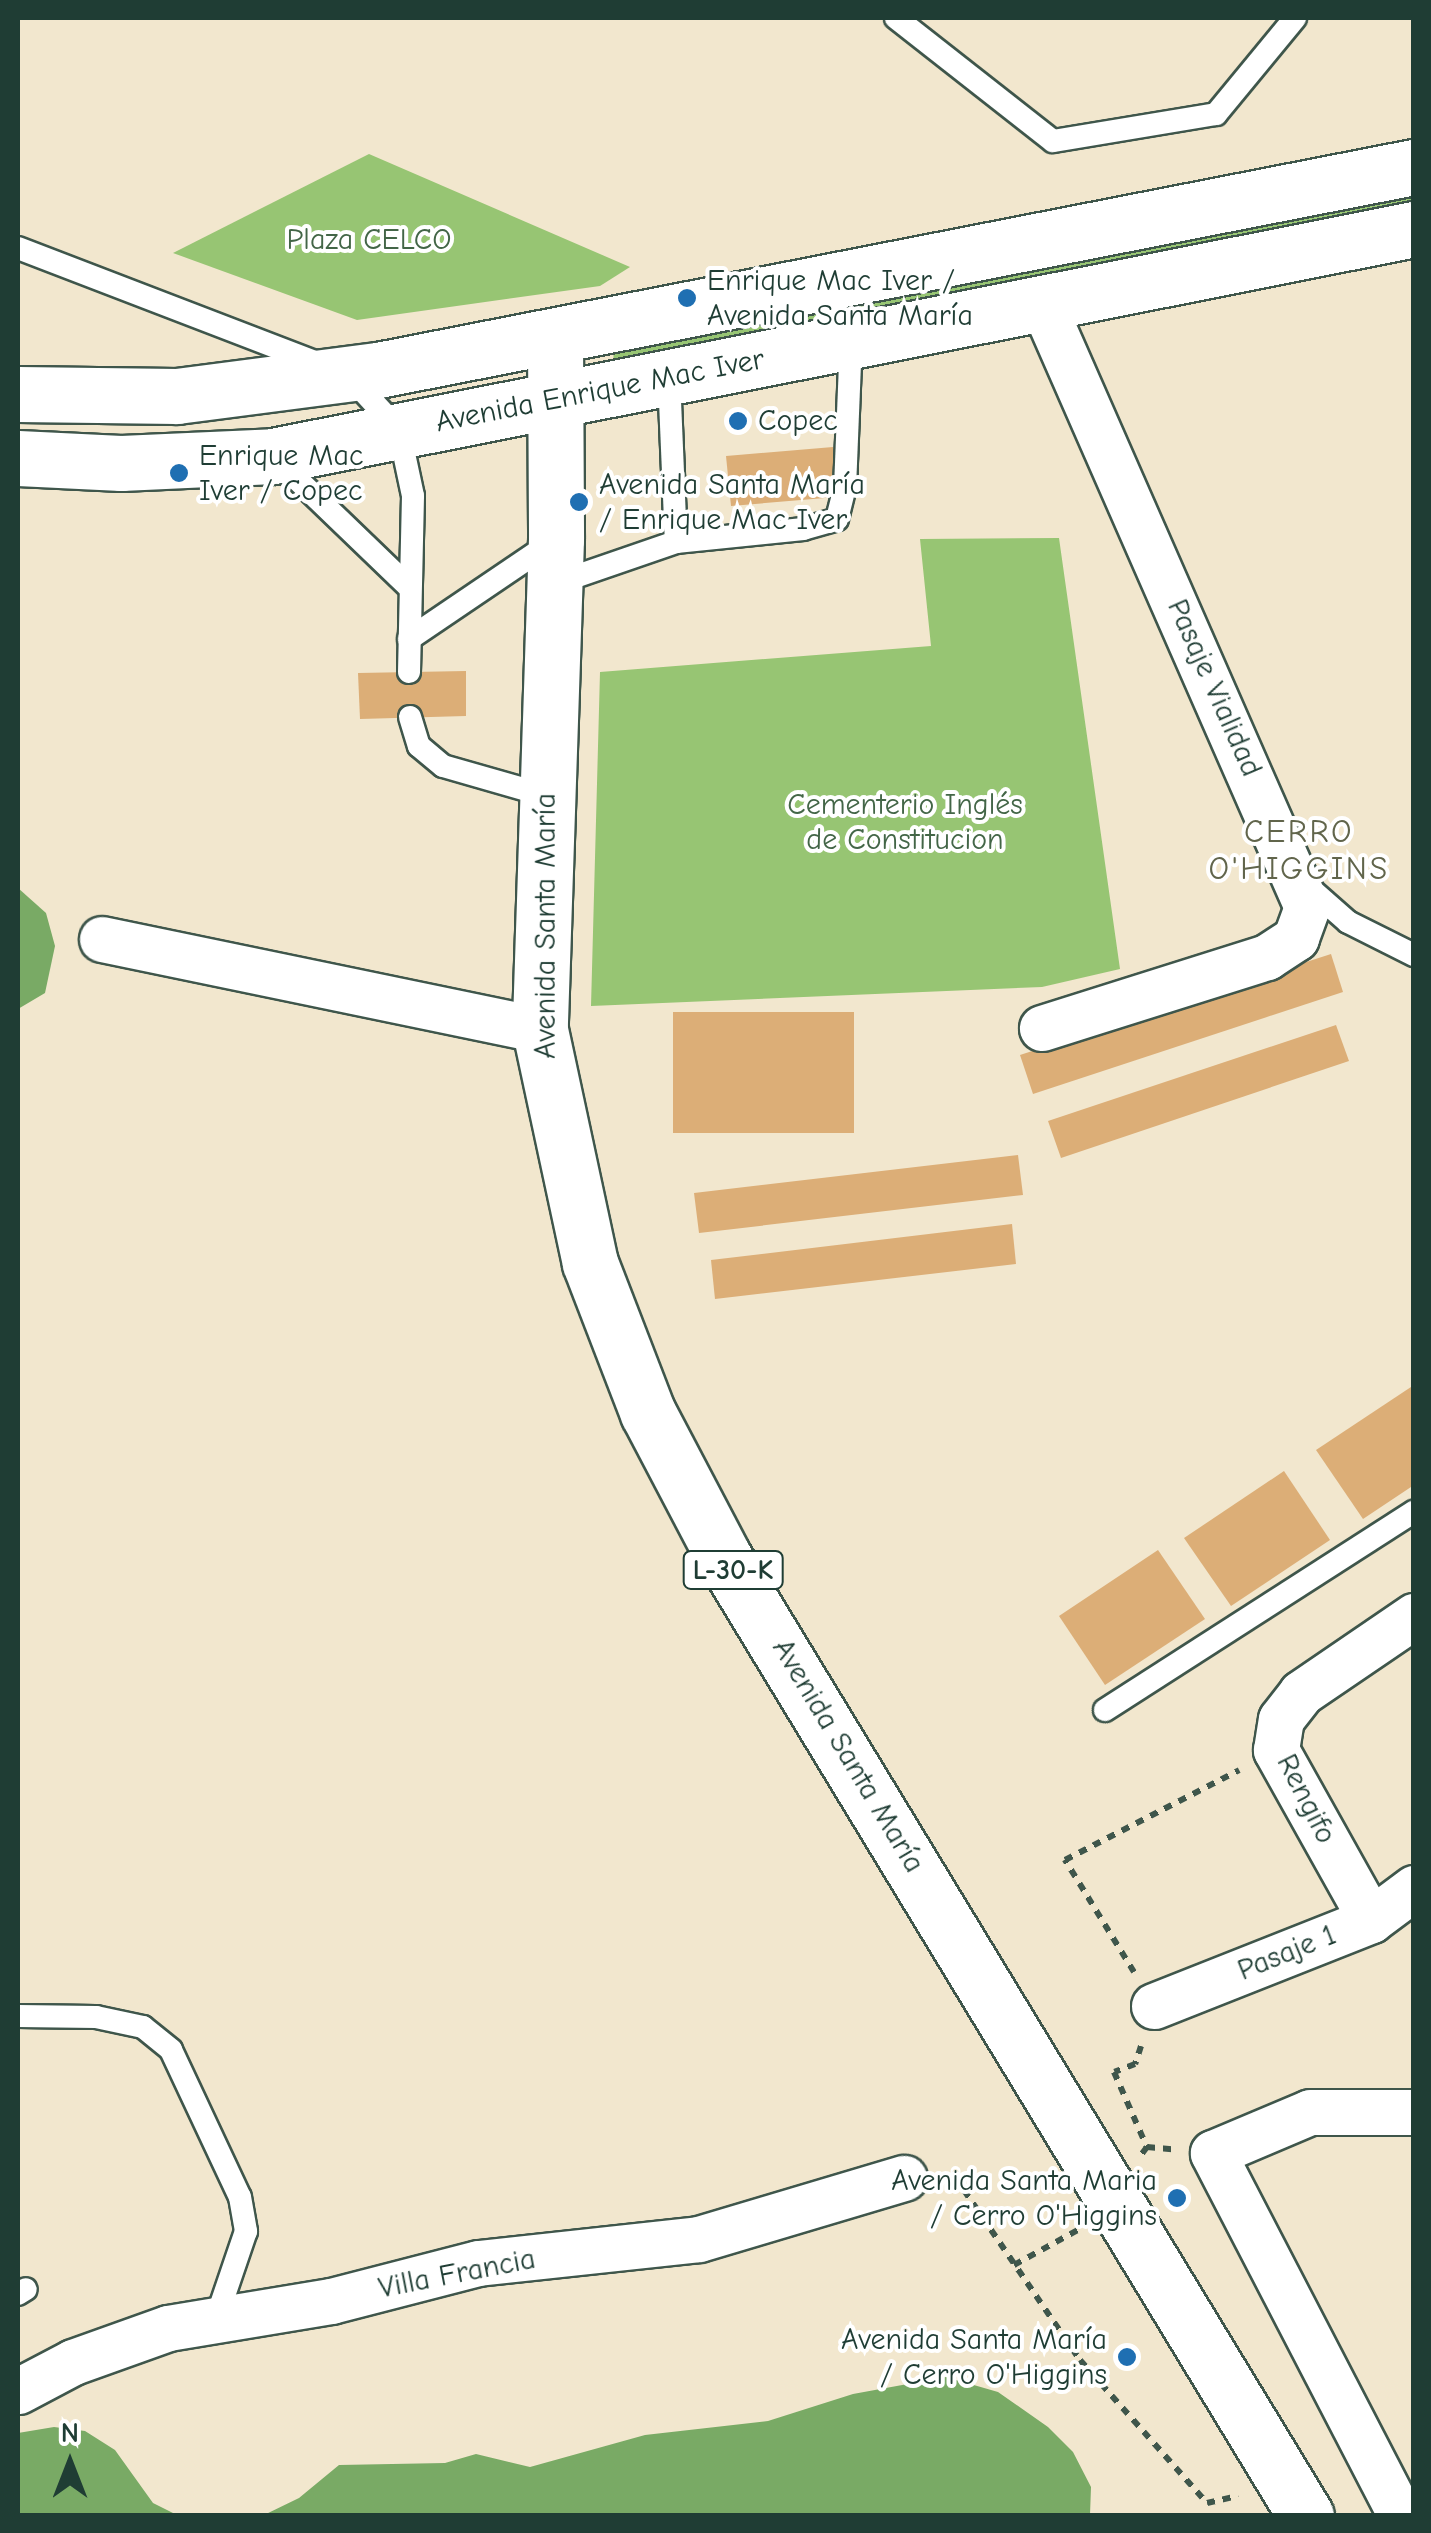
<!DOCTYPE html>
<meta charset="utf-8">
<style>
body{margin:0}
#map{position:relative;width:1431px;height:2533px;overflow:hidden;background:#f2e7ce;font-family:"Comic Neue",sans-serif}
div>[style]{position:absolute}
.green>*{inset:0;background:#97c573}
.forest>*{inset:0;background:#79aa65}
.building>*{inset:0;background:#dcae77}
.path>*{height:6px;margin-top:-3px;transform-origin:0;background:repeating-linear-gradient(90deg,#3f564b 0 8px,transparent 0 16px)}
.roads{filter:drop-shadow(2px 0 #3f564b) drop-shadow(-2px 0 #3f564b) drop-shadow(0 2px #3f564b) drop-shadow(0 -2px #3f564b)}
.lane>*{height:22px;margin:-11px;padding:0 11px;transform-origin:11px;border-radius:11px;background:#fff}
.street>*{height:45px;margin:-22.5px;padding:0 22.5px;transform-origin:22.5px;border-radius:22.5px;background:#fff}
.secondary>*{height:55px;margin:-27.5px;padding:0 27.5px;transform-origin:27.5px;border-radius:27.5px;background:#fff}
.primary>*{height:55px;margin:-27.5px;padding:0 27.5px;transform-origin:27.5px;border-radius:27.5px;background:#fff}
.dots>*{width:28px;height:28px;translate:-50% -50%;box-sizing:border-box;border:5px solid #fff;border-radius:50%}
span{translate:-50% -50%;white-space:nowrap;text-align:center;line-height:1.15;-webkit-text-stroke:8px #fff;paint-order:stroke}
.shield-label span{padding:2px 8px;background:#fff;border:2px solid;border-radius:8px;-webkit-text-stroke-width:0}
.shield-label{font-size:28px;color:#1f3d34;font-weight:700}
.park-label{font-size:30px;color:#436647}
.poi-label{font-size:30px;color:#1f3d34}
.left{translate:0 -50%;text-align:left}
.right{translate:-100% -50%;text-align:right}
.street-label{font-size:30px;color:#1f3d34}
.neighbourhood-label{font-size:32px;color:#61654b;letter-spacing:2.5px}
.frame{position:absolute;inset:0;border:20px solid #1f3d34;pointer-events:none}
.north{position:absolute;left:20px;top:2413px;width:100px;height:100px;-webkit-text-stroke:8px #fff;paint-order:stroke;rotate:0deg;font-size:28px;font-weight:700;line-height:40px;text-align:center;color:#1f3d34}
.north::after{content:'';display:block;margin:auto;width:35px;height:45px;background:#1f3d34;clip-path:polygon(50% 0,100% 100%,50% 72%,0 100%)}
</style>
<div id="map">
<div class="green">
<div style="clip-path:polygon(369px 154px,630px 267px,600px 286px,357px 320px,173px 253px)"></div>
<div style="clip-path:polygon(1413px 179px,1413px 219px,614px 376px,613px 336px)"></div>
<div style="clip-path:polygon(1059px 538px,1120px 969px,1042px 987px,591px 1006px,600px 672px,931px 646px,920px 539px)"></div>
</div>
<div class="forest">
<div style="clip-path:polygon(18px 888px,46px 913px,55px 946px,45px 993px,18px 1009px)"></div>
<div style="clip-path:polygon(946px 2377px,998px 2392px,1048px 2427px,1073px 2452px,1091px 2487px,1090px 2515px,264px 2515px,299px 2498px,339px 2465px,445px 2463px,476px 2454px,530px 2467px,645px 2435px,768px 2421px,853px 2394px)"></div>
<div style="clip-path:polygon(54px 2427px,85px 2431px,115px 2450px,153px 2503px,177px 2515px,18px 2515px,18px 2433px)"></div>
</div>
<div class="building">
<div style="clip-path:polygon(833px 447px,837px 497px,731px 506px,726px 456px)"></div>
<div style="clip-path:polygon(466px 671px,466px 716px,360px 719px,358px 673px)"></div>
<div style="clip-path:polygon(1331px 954px,1343px 992px,1033px 1094px,1020px 1055px)"></div>
<div style="clip-path:polygon(673px 1012px,854px 1012px,854px 1133px,673px 1133px)"></div>
<div style="clip-path:polygon(1336px 1025px,1349px 1061px,1061px 1158px,1048px 1121px)"></div>
<div style="clip-path:polygon(1018px 1155px,1023px 1195px,699px 1233px,694px 1193px)"></div>
<div style="clip-path:polygon(1012px 1224px,1016px 1264px,715px 1299px,711px 1260px)"></div>
<div style="clip-path:polygon(1414px 1385px,1414px 1485px,1363px 1519px,1316px 1450px)"></div>
<div style="clip-path:polygon(1284px 1471px,1330px 1540px,1231px 1606px,1184px 1538px)"></div>
<div style="clip-path:polygon(1158px 1550px,1205px 1619px,1105px 1685px,1059px 1616px)"></div>
</div>
<div class="path">
<div style="left:1134px;top:1972px;width:132px;rotate:-121.6deg"></div>
<div style="left:1065px;top:1860px;width:196px;rotate:-27.3deg"></div>
<div style="left:1141px;top:2046px;width:19px;rotate:108deg"></div>
<div style="left:1135px;top:2064px;width:22px;rotate:159deg"></div>
<div style="left:1114px;top:2072px;width:82px;rotate:66.3deg"></div>
<div style="left:1147px;top:2147px;width:10px;rotate:127deg"></div>
<div style="left:1147px;top:2147px;width:25px;rotate:5deg"></div>
<div style="left:943px;top:2177px;width:12px"></div>
<div style="left:955px;top:2177px;width:222px;rotate:55.7deg"></div>
<div style="left:1080px;top:2360px;width:191px;rotate:48.4deg"></div>
<div style="left:1207px;top:2503px;width:32px;rotate:-13deg"></div>
<div style="left:1014px;top:2265px;width:73px;rotate:-28.7deg"></div>
</div>
<div class="roads">
<div class="lane">
<div style="left:896px;top:18px;width:199px;rotate:38.1deg"></div>
<div style="left:1053px;top:141px;width:165px;rotate:-9.4deg"></div>
<div style="left:1216px;top:114px;width:124px;rotate:-50.5deg"></div>
<div style="left:18px;top:248px;width:320px;rotate:21deg"></div>
<div style="left:669px;top:377px;width:165px;rotate:87.6deg"></div>
<div style="left:351px;top:378px;width:71px;rotate:47.3deg"></div>
<div style="left:399px;top:430px;width:67px;rotate:78deg"></div>
<div style="left:413px;top:496px;width:176px;rotate:91.3deg"></div>
<div style="left:275px;top:458px;width:186px;rotate:43.9deg"></div>
<div style="left:554px;top:584px;width:129px;rotate:-19deg"></div>
<div style="left:676px;top:542px;width:128px;rotate:-5.8deg"></div>
<div style="left:803px;top:529px;width:35px;rotate:-16deg"></div>
<div style="left:837px;top:519px;width:32px;rotate:-76deg"></div>
<div style="left:845px;top:488px;width:147px;rotate:-87.7deg"></div>
<div style="left:409px;top:639px;width:171px;rotate:-34.1deg"></div>
<div style="left:410px;top:717px;width:30px;rotate:73deg"></div>
<div style="left:419px;top:746px;width:31px;rotate:40deg"></div>
<div style="left:443px;top:766px;width:105px;rotate:16deg"></div>
<div style="left:1306px;top:885px;width:56px;rotate:41.4deg"></div>
<div style="left:1348px;top:922px;width:74px;rotate:26.6deg"></div>
<div style="left:1105px;top:1710px;width:367px;rotate:-32.7deg"></div>
<div style="left:18px;top:2016px;width:78px;rotate:0.7deg"></div>
<div style="left:96px;top:2017px;width:48px;rotate:12deg"></div>
<div style="left:143px;top:2027px;width:36px;rotate:39deg"></div>
<div style="left:171px;top:2050px;width:162px;rotate:64.9deg"></div>
<div style="left:240px;top:2197px;width:35px;rotate:80deg"></div>
<div style="left:246px;top:2231px;width:90px;rotate:108.8deg"></div>
<div style="left:18px;top:2294px;width:9px;rotate:-32deg"></div>
</div>
<div class="street">
<div style="left:1042px;top:303px;width:660px;rotate:66.31deg"></div>
<div style="left:1307px;top:907px;width:33px;rotate:110deg"></div>
<div style="left:1296px;top:938px;width:35px;rotate:147deg"></div>
<div style="left:1267px;top:957px;width:236px;rotate:162.5deg"></div>
<div style="left:102px;top:939px;width:447px;rotate:11.7deg"></div>
<div style="left:1371px;top:1920px;width:195px;rotate:-119.2deg"></div>
<div style="left:1276px;top:1750px;width:31px;rotate:-81deg"></div>
<div style="left:1281px;top:1719px;width:33px;rotate:-52deg"></div>
<div style="left:1301px;top:1693px;width:137px;rotate:-34.3deg"></div>
<div style="left:1154px;top:2006px;width:233px;rotate:-21.6deg"></div>
<div style="left:1371px;top:1920px;width:54px;rotate:-36.7deg"></div>
<div style="left:18px;top:2391px;width:62px;rotate:-27.8deg"></div>
<div style="left:73px;top:2362px;width:101px;rotate:-19.7deg"></div>
<div style="left:168px;top:2328px;width:165px;rotate:-9.4deg"></div>
<div style="left:331px;top:2301px;width:152px;rotate:-14.5deg"></div>
<div style="left:478px;top:2263px;width:222px;rotate:-6.2deg"></div>
<div style="left:699px;top:2239px;width:214px;rotate:-16.6deg"></div>
<div style="left:1401px;top:2516px;width:409px;rotate:-117.4deg"></div>
<div style="left:1213px;top:2153px;width:105px;rotate:-22.9deg"></div>
<div style="left:1310px;top:2112px;width:104px"></div>
</div>
<div class="secondary">
<div style="left:18px;top:394px;width:159px;rotate:0.7deg"></div>
<div style="left:177px;top:396px;width:203px;rotate:-7.4deg"></div>
<div style="left:378px;top:370px;width:1056px;rotate:-11.09deg"></div>
<div style="left:18px;top:458px;width:103px;rotate:2.8deg"></div>
<div style="left:121px;top:463px;width:152px;rotate:-2.6deg"></div>
<div style="left:273px;top:456px;width:1163px;rotate:-11.25deg"></div>
</div>
<div class="primary">
<div style="left:555px;top:339px;width:200px;rotate:89.7deg"></div>
<div style="left:556px;top:539px;width:491px;rotate:91.9deg"></div>
<div style="left:540px;top:1030px;width:238px;rotate:77.9deg"></div>
<div style="left:590px;top:1263px;width:161px;rotate:68.9deg"></div>
<div style="left:648px;top:1413px;width:161px;rotate:62.3deg"></div>
<div style="left:723px;top:1556px;width:1123px;rotate:58.73deg"></div>
</div>
</div>
<div class="dots">
<div style="left:687px;top:298px;background:#1f6fb2"></div>
<div style="left:738px;top:421px;background:#1f6fb2"></div>
<div style="left:179px;top:473px;background:#1f6fb2"></div>
<div style="left:579px;top:502px;background:#1f6fb2"></div>
<div style="left:1177px;top:2198px;background:#1f6fb2"></div>
<div style="left:1127px;top:2357px;background:#1f6fb2"></div>
</div>
<div class="shield-label">
<span style="left:733px;top:1570px">L-30-K</span>
</div>
<div class="park-label">
<span style="left:369px;top:240px">Plaza CELCO</span>
<span style="left:905px;top:822px">Cementerio Inglés<br>de Constitucion</span>
</div>
<div class="poi-label">
<span class="left" style="left:707px;top:298px">Enrique Mac Iver /<br>Avenida Santa María</span>
<span class="left" style="left:758px;top:421px">Copec</span>
<span class="left" style="left:199px;top:473px">Enrique Mac<br>Iver / Copec</span>
<span class="left" style="left:599px;top:502px">Avenida Santa María<br>/ Enrique Mac Iver</span>
<span class="right" style="left:1157px;top:2198px">Avenida Santa Maria<br>/ Cerro O'Higgins</span>
<span class="right" style="left:1107px;top:2357px">Avenida Santa María<br>/ Cerro O'Higgins</span>
</div>
<div class="street-label">
<span style="left:600px;top:391px;rotate:-11deg">Avenida Enrique Mac Iver</span>
<span style="left:1214px;top:688px;rotate:66deg">Pasaje Vialidad</span>
<span style="left:546px;top:926px;rotate:-90deg">Avenida Santa María</span>
<span style="left:848px;top:1756px;rotate:59deg">Avenida Santa María</span>
<span style="left:1306px;top:1799px;rotate:63deg">Rengifo</span>
<span style="left:1287px;top:1953px;rotate:-22deg">Pasaje 1</span>
<span style="left:457px;top:2274px;rotate:-11deg">Villa Francia</span>
</div>
<div class="neighbourhood-label">
<span style="left:1299px;top:851px">CERRO<br>O'HIGGINS</span>
</div>
<div class="frame"></div>
<div class="north">N</div>
</div>
